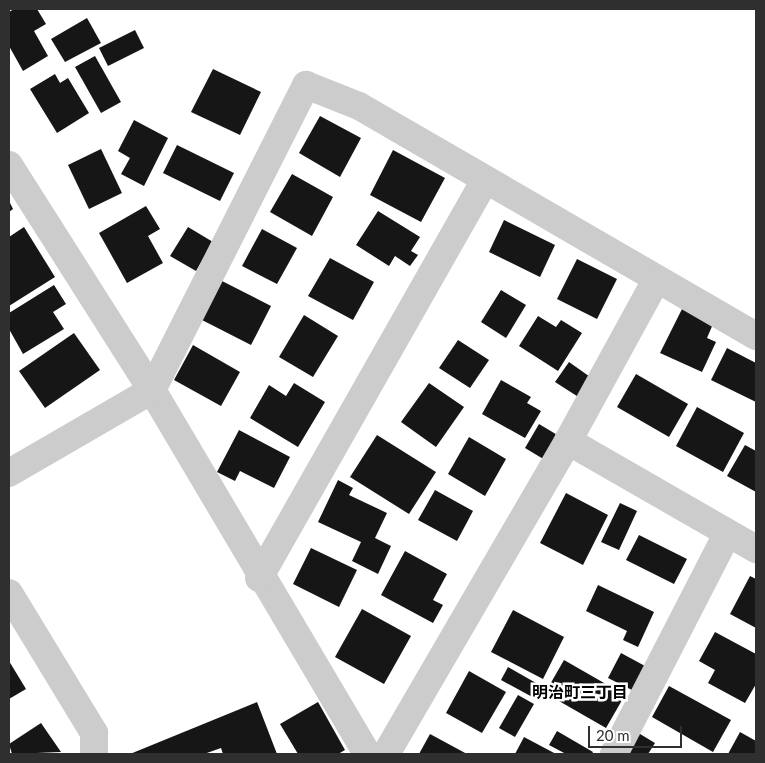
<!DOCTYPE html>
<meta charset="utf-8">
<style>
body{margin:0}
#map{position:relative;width:765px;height:763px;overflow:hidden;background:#fff;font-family:Lato,"Noto Sans JP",sans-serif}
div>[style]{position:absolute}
.building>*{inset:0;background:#161616}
.minor>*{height:28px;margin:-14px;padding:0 14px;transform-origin:14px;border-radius:14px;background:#ccc}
.tertiary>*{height:28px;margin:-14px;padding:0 14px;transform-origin:14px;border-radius:14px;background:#ccc}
span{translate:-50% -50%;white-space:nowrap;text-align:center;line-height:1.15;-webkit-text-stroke:5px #fff;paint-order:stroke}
.neighbourhood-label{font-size:16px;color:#000;font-weight:700}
.frame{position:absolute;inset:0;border:10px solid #2f2f2f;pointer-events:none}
.scale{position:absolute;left:588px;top:726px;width:94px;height:22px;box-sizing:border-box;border:2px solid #2f2f2f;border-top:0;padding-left:6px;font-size:15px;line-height:18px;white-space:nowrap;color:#2f2f2f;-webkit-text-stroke:4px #fff;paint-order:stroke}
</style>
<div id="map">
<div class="building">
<div style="clip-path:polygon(14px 9px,37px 9px,46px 24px,34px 31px,48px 56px,23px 71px,9px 46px,9px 12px)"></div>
<div style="clip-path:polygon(87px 18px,101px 43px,65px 62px,51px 39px)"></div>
<div style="clip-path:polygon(135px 30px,144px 48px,108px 66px,99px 48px)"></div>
<div style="clip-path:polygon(95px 56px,121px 102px,101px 113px,75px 67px)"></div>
<div style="clip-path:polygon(213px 69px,261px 92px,240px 135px,191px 112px)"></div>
<div style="clip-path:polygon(55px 74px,60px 83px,68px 78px,89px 113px,57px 133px,30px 89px)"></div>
<div style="clip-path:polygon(320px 116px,361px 138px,340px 177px,299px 153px)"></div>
<div style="clip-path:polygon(134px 120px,168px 138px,144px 186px,121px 174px,130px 158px,118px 151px)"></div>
<div style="clip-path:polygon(177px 145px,234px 173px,220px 201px,163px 173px)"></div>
<div style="clip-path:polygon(101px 149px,122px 193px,89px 209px,68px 165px)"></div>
<div style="clip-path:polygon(393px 150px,445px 178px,421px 222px,370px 195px)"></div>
<div style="clip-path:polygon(292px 174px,333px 197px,312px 236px,270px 212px)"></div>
<div style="clip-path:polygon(9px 201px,13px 209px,9px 212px)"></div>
<div style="clip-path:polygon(146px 206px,160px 229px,148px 236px,163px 263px,127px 283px,99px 233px)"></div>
<div style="clip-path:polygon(378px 211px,420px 237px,411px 251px,418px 255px,410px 266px,395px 256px,389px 266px,356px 245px)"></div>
<div style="clip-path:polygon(504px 220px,555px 245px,540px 277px,489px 252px)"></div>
<div style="clip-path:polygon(24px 227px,55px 277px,9px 306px,9px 237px)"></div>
<div style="clip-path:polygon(188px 227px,213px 242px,196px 271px,170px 256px)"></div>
<div style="clip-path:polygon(262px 229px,297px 248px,277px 284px,242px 266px)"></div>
<div style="clip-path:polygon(330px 258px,374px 282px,353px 320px,308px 296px)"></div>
<div style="clip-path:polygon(577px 259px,617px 279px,597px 319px,557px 299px)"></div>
<div style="clip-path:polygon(222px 281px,271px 306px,251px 345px,202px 320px)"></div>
<div style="clip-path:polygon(54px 285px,66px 304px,53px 312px,64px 329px,23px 354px,9px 329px,9px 313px)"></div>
<div style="clip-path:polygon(501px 290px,526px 305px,506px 338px,481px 322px)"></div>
<div style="clip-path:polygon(682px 309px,713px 324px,707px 338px,716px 342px,702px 372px,660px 353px)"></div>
<div style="clip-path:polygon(304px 315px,338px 336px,313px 377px,279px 357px)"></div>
<div style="clip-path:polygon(538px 316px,556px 327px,561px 320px,582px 333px,558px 371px,519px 346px)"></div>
<div style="clip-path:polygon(74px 333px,100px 370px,45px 408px,19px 371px)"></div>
<div style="clip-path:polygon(458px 340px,489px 360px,470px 388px,439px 368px)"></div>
<div style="clip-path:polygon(193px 345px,240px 372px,221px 406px,174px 380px)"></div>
<div style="clip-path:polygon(727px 348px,756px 363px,756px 402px,711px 380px)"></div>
<div style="clip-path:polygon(569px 362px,593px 379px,580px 398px,555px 382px)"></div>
<div style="clip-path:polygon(636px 374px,688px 404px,669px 437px,617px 407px)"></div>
<div style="clip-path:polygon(501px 380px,531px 397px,527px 403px,541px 411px,525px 438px,482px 414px)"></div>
<div style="clip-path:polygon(294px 383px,325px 402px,298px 447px,250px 418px,269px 385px,286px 396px)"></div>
<div style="clip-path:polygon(429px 383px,464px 407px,436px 447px,401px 422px)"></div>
<div style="clip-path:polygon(697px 407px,744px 433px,723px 472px,676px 446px)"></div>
<div style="clip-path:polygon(539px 424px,559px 436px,545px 460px,525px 448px)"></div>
<div style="clip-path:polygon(239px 430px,290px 457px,274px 488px,240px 471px,235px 481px,217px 472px)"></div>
<div style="clip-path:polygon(377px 435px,436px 472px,409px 514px,350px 477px)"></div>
<div style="clip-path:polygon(469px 437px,506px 459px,485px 496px,448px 474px)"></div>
<div style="clip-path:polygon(745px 445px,756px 451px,756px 492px,727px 476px)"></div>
<div style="clip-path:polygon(338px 480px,353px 488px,349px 495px,387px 513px,375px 538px,391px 546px,378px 574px,352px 561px,361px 542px,318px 522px)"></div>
<div style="clip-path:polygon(435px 490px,473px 511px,457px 541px,418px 520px)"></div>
<div style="clip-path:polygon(566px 493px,608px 515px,583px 565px,540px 543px)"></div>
<div style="clip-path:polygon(620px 503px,637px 511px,619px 550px,601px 542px)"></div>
<div style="clip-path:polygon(639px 535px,687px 559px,674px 584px,626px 560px)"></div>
<div style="clip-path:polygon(311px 548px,357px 570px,339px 607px,293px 584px)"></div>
<div style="clip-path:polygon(405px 551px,447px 574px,433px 600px,443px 605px,433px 623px,381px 595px)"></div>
<div style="clip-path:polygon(750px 576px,756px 579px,756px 628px,730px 614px)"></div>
<div style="clip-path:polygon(598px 585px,654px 612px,638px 647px,623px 640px,627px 631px,586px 611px)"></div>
<div style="clip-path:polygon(362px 609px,411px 636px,384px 684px,335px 657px)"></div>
<div style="clip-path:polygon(513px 610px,564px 637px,543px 679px,491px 652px)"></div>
<div style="clip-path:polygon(715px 632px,756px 654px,756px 684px,745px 703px,708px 683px,715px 670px,699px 661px)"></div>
<div style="clip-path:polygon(621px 653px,645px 666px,632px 690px,608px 678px)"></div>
<div style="clip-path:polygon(564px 660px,625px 695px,606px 728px,545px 693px)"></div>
<div style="clip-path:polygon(9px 661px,26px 689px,9px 699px)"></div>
<div style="clip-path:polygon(508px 667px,543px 687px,536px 699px,501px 680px)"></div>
<div style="clip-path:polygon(469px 671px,506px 692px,482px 733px,446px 713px)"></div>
<div style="clip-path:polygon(669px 686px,731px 720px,713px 752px,652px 717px)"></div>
<div style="clip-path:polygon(518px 695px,534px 704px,515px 737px,499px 728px)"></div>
<div style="clip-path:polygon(257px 702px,277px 754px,223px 754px,221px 748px,204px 754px,130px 754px)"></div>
<div style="clip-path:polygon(318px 702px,345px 750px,338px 754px,298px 754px,280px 724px)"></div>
<div style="clip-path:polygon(41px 723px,61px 752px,12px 754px,9px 744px)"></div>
<div style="clip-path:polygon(557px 731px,593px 752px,592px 754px,566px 754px,549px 745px)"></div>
<div style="clip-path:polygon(635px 731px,655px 743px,648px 754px,627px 754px)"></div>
<div style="clip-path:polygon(740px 732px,756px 741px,756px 754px,728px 754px)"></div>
<div style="clip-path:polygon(430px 734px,467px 754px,419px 754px)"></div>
<div style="clip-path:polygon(524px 737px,556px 754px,515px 754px)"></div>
</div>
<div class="minor">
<div style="left:9px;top:165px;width:267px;rotate:57.6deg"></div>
<div style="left:152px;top:390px;width:423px;rotate:59.4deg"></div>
<div style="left:568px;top:441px;width:217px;rotate:29.9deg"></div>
<div style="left:9px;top:473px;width:165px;rotate:-30.1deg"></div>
<div style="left:152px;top:390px;width:342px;rotate:-63.2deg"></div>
<div style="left:306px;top:85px;width:57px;rotate:21.6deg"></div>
<div style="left:359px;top:106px;width:459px;rotate:30.1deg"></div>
<div style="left:259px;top:578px;width:458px;rotate:-60.4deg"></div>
<div style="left:386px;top:754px;width:362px;rotate:-59.8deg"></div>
<div style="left:568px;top:441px;width:183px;rotate:-61.3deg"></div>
<div style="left:614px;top:754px;width:247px;rotate:-62.8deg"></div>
</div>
<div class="tertiary">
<div style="left:9px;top:593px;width:164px;rotate:58.7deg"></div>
<div style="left:94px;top:733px;width:21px;rotate:90deg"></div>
</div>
<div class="neighbourhood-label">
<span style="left:580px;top:692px">明治町三丁目</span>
</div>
<div class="frame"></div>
<div class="scale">20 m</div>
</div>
